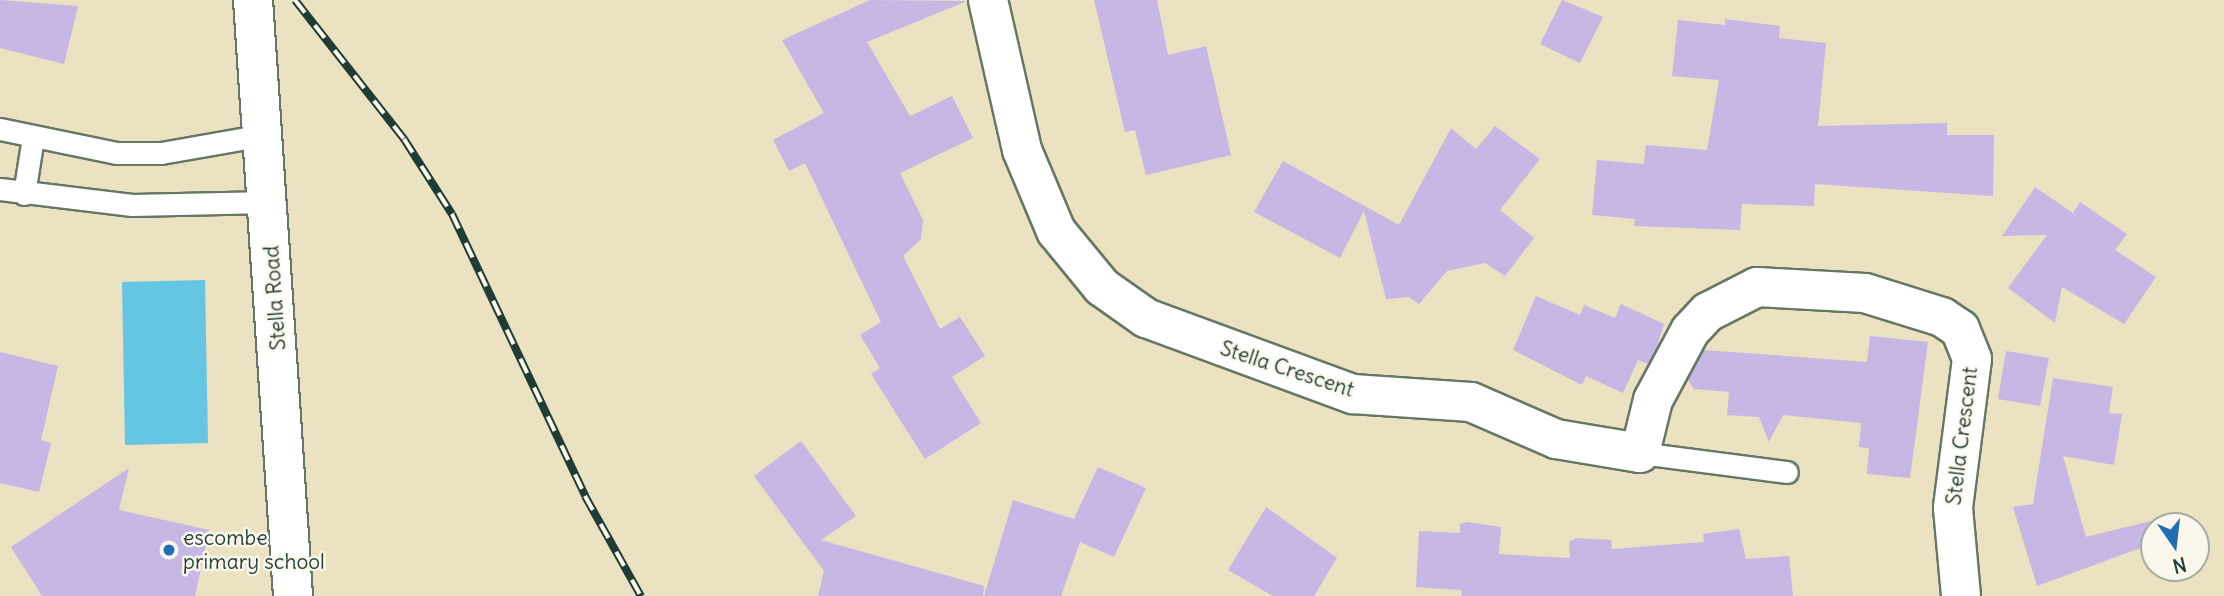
<!DOCTYPE html>
<style>
body{margin:0}
#map{position:relative;width:2224px;height:596px;overflow:hidden;background:#eae2c0;font-family:Delius,sans-serif}
div>[style]{position:absolute}
.water>*{inset:0;background:#65c6e3}
.building>*{inset:0;background:#c6b7e5}
.roads{filter:drop-shadow(2px 0 #667765) drop-shadow(-2px 0 #667765) drop-shadow(0 2px #667765) drop-shadow(0 -2px #667765)}
.service>*{height:21px;margin:-10.5px;padding:0 10.5px;transform-origin:10.5px;border-radius:10.5px;background:#fff}
.minor>*{height:38px;margin:-19px;padding:0 19px;transform-origin:19px;border-radius:19px;background:#fff}
.secondary>*{height:38px;margin:-19px;padding:0 19px;transform-origin:19px;border-radius:19px;background:#fff}
.rail>*{height:8px;margin-top:-4px;transform-origin:0;background:repeating-linear-gradient(90deg,#fbf7ec 0 16px,#1f3d34 0 32px);box-sizing:border-box;border-block:2px solid #1f3d34}
.dots>*{width:19px;height:19px;translate:-50% -50%;box-sizing:border-box;border:4px solid #fbf7ec;border-radius:50%}
span{translate:-50% -50%;white-space:nowrap;text-align:center;line-height:1.15;-webkit-text-stroke:5px #fbf7ec;paint-order:stroke}
.street-label{font-size:21px;color:#1f3d34}
.poi-label{font-size:21px;color:#1f3d34}
.left{translate:0 -50%;text-align:left}
.north{position:absolute;left:2140px;top:512px;width:70px;height:70px;box-sizing:border-box;background:#fbf7ec;border:2px solid #a3ada2;border-radius:50%;rotate:166deg;font-size:19px;font-weight:700;line-height:28px;text-align:center;color:#1f3d34}
.north::after{content:'';display:block;margin:auto;width:24px;height:32px;background:#1f6fb2;clip-path:polygon(50% 0,100% 100%,50% 72%,0 100%)}
</style>
<div id="map">
<div class="water">
<div style="clip-path:polygon(205px 280px,208px 443px,125px 445px,122px 282px)"></div>
</div>
<div class="building">
<div style="clip-path:polygon(0 0,78px 6px,64px 64px,0 48px)"></div>
<div style="clip-path:polygon(870px 0,967px 1px,867px 42px,910px 116px,952px 96px,973px 138px,900px 173px,923px 220px,921px 239px,903px 256px,940px 329px,960px 317px,985px 356px,952px 377px,981px 423px,925px 459px,871px 374px,880px 368px,860px 335px,881px 322px,805px 163px,789px 171px,773px 140px,824px 113px,782px 40px)"></div>
<div style="clip-path:polygon(1094px 0,1157px 0,1168px 55px,1206px 46px,1231px 155px,1146px 175px,1135px 130px,1125px 132px)"></div>
<div style="clip-path:polygon(1562px 0,1603px 17px,1580px 63px,1540px 44px)"></div>
<div style="clip-path:polygon(1725px 19px,1780px 26px,1779px 38px,1826px 43px,1818px 126px,1947px 123px,1947px 135px,1994px 135px,1993px 196px,1815px 184px,1814px 206px,1742px 204px,1740px 230px,1634px 226px,1635px 219px,1592px 215px,1597px 160px,1644px 164px,1646px 145px,1707px 150px,1719px 80px,1672px 76px,1678px 20px,1725px 25px)"></div>
<div style="clip-path:polygon(1495px 126px,1540px 159px,1500px 210px,1534px 238px,1505px 276px,1485px 263px,1447px 271px,1419px 304px,1409px 297px,1386px 299px,1364px 211px,1340px 258px,1254px 212px,1283px 161px,1399px 225px,1451px 128px,1476px 149px)"></div>
<div style="clip-path:polygon(2035px 187px,2073px 213px,2080px 202px,2127px 234px,2115px 250px,2156px 277px,2124px 324px,2062px 287px,2055px 323px,2008px 288px,2047px 235px,2002px 236px)"></div>
<div style="clip-path:polygon(1536px 296px,1580px 315px,1584px 305px,1615px 318px,1621px 304px,1664px 324px,1657px 347px,1648px 364px,1638px 360px,1623px 393px,1586px 376px,1582px 385px,1513px 350px)"></div>
<div style="clip-path:polygon(1870px 336px,1928px 342px,1910px 478px,1867px 474px,1869px 448px,1859px 447px,1861px 423px,1783px 415px,1769px 442px,1759px 417px,1727px 415px,1729px 392px,1694px 389px,1688px 380px,1704px 350px,1867px 362px)"></div>
<div style="clip-path:polygon(2006px 351px,2049px 358px,2040px 406px,1998px 399px)"></div>
<div style="clip-path:polygon(0 352px,58px 366px,41px 440px,51px 443px,39px 492px,0 483px)"></div>
<div style="clip-path:polygon(2053px 378px,2113px 387px,2109px 413px,2122px 414px,2114px 465px,2063px 456px,2086px 537px,2155px 520px,2157px 526px,2154px 543px,2037px 586px,2013px 507px,2033px 504px)"></div>
<div style="clip-path:polygon(801px 441px,856px 516px,821px 540px,984px 586px,983px 596px,818px 596px,824px 571px,754px 476px)"></div>
<div style="clip-path:polygon(1098px 467px,1146px 488px,1114px 557px,1080px 542px,1061px 596px,984px 596px,1013px 500px,1074px 519px)"></div>
<div style="clip-path:polygon(129px 468px,119px 510px,209px 530px,195px 596px,42px 596px,11px 547px)"></div>
<div style="clip-path:polygon(1266px 507px,1337px 558px,1314px 596px,1273px 596px,1228px 570px)"></div>
<div style="clip-path:polygon(1467px 522px,1501px 527px,1499px 554px,1570px 558px,1569px 542px,1576px 538px,1611px 540px,1612px 549px,1704px 542px,1703px 534px,1739px 529px,1746px 559px,1789px 556px,1793px 596px,1462px 596px,1461px 590px,1416px 587px,1419px 531px,1460px 533px,1460px 524px)"></div>
</div>
<div class="roads">
<div class="service">
<div style="left:0;top:129px;width:119px;rotate:11.6deg"></div>
<div style="left:117px;top:153px;width:44px"></div>
<div style="left:161px;top:153px;width:105px;rotate:-9.9deg"></div>
<div style="left:0;top:189px;width:133px;rotate:6.9deg"></div>
<div style="left:132px;top:205px;width:137px;rotate:-1.3deg"></div>
<div style="left:24px;top:194px;width:58px;rotate:-81deg"></div>
<div style="left:1640px;top:453px;width:148px;rotate:7.4deg"></div>
</div>
<div class="minor">
<div style="left:988px;top:0;width:154px;rotate:77.2deg"></div>
<div style="left:1022px;top:150px;width:88px;rotate:67.2deg"></div>
<div style="left:1056px;top:231px;width:72px;rotate:50.6deg"></div>
<div style="left:1102px;top:287px;width:54px;rotate:35.2deg"></div>
<div style="left:1146px;top:318px;width:221px;rotate:20.2deg"></div>
<div style="left:1353px;top:394px;width:118px;rotate:3.9deg"></div>
<div style="left:1471px;top:402px;width:93px;rotate:23.5deg"></div>
<div style="left:1556px;top:439px;width:85px;rotate:9.5deg"></div>
<div style="left:1640px;top:453px;width:55px;rotate:-76.2deg"></div>
<div style="left:1653px;top:400px;width:78px;rotate:-61.8deg"></div>
<div style="left:1690px;top:331px;width:26px;rotate:-47deg"></div>
<div style="left:1708px;top:312px;width:55px;rotate:-27deg"></div>
<div style="left:1757px;top:287px;width:108px;rotate:3.2deg"></div>
<div style="left:1865px;top:293px;width:81px;rotate:17.3deg"></div>
<div style="left:1942px;top:317px;width:22px;rotate:34deg"></div>
<div style="left:1960px;top:329px;width:32px;rotate:68deg"></div>
<div style="left:1972px;top:359px;width:150px;rotate:97.3deg"></div>
<div style="left:1953px;top:508px;width:88px;rotate:84.8deg"></div>
</div>
<div class="secondary">
<div style="left:253px;top:0;width:597px;rotate:86.16deg"></div>
</div>
</div>
<div class="rail">
<div style="left:295px;top:0;width:177px;rotate:51.9deg"></div>
<div style="left:404px;top:139px;width:89px;rotate:57.4deg"></div>
<div style="left:452px;top:214px;width:312px;rotate:64.7deg"></div>
<div style="left:585px;top:496px;width:115px;rotate:60.8deg"></div>
</div>
<div class="dots">
<div style="left:169px;top:550px;background:#1f6fb2"></div>
</div>
<div class="street-label">
<span style="left:275px;top:298px;rotate:-94deg">Stella Road</span>
<span style="left:1287px;top:369px;rotate:18deg">Stella Crescent</span>
<span style="left:1962px;top:436px;rotate:-83deg">Stella Crescent</span>
</div>
<div class="poi-label">
<span class="left" style="left:183px;top:550px">escombe<br>primary school</span>
</div>
<div class="north">N</div>
</div>
